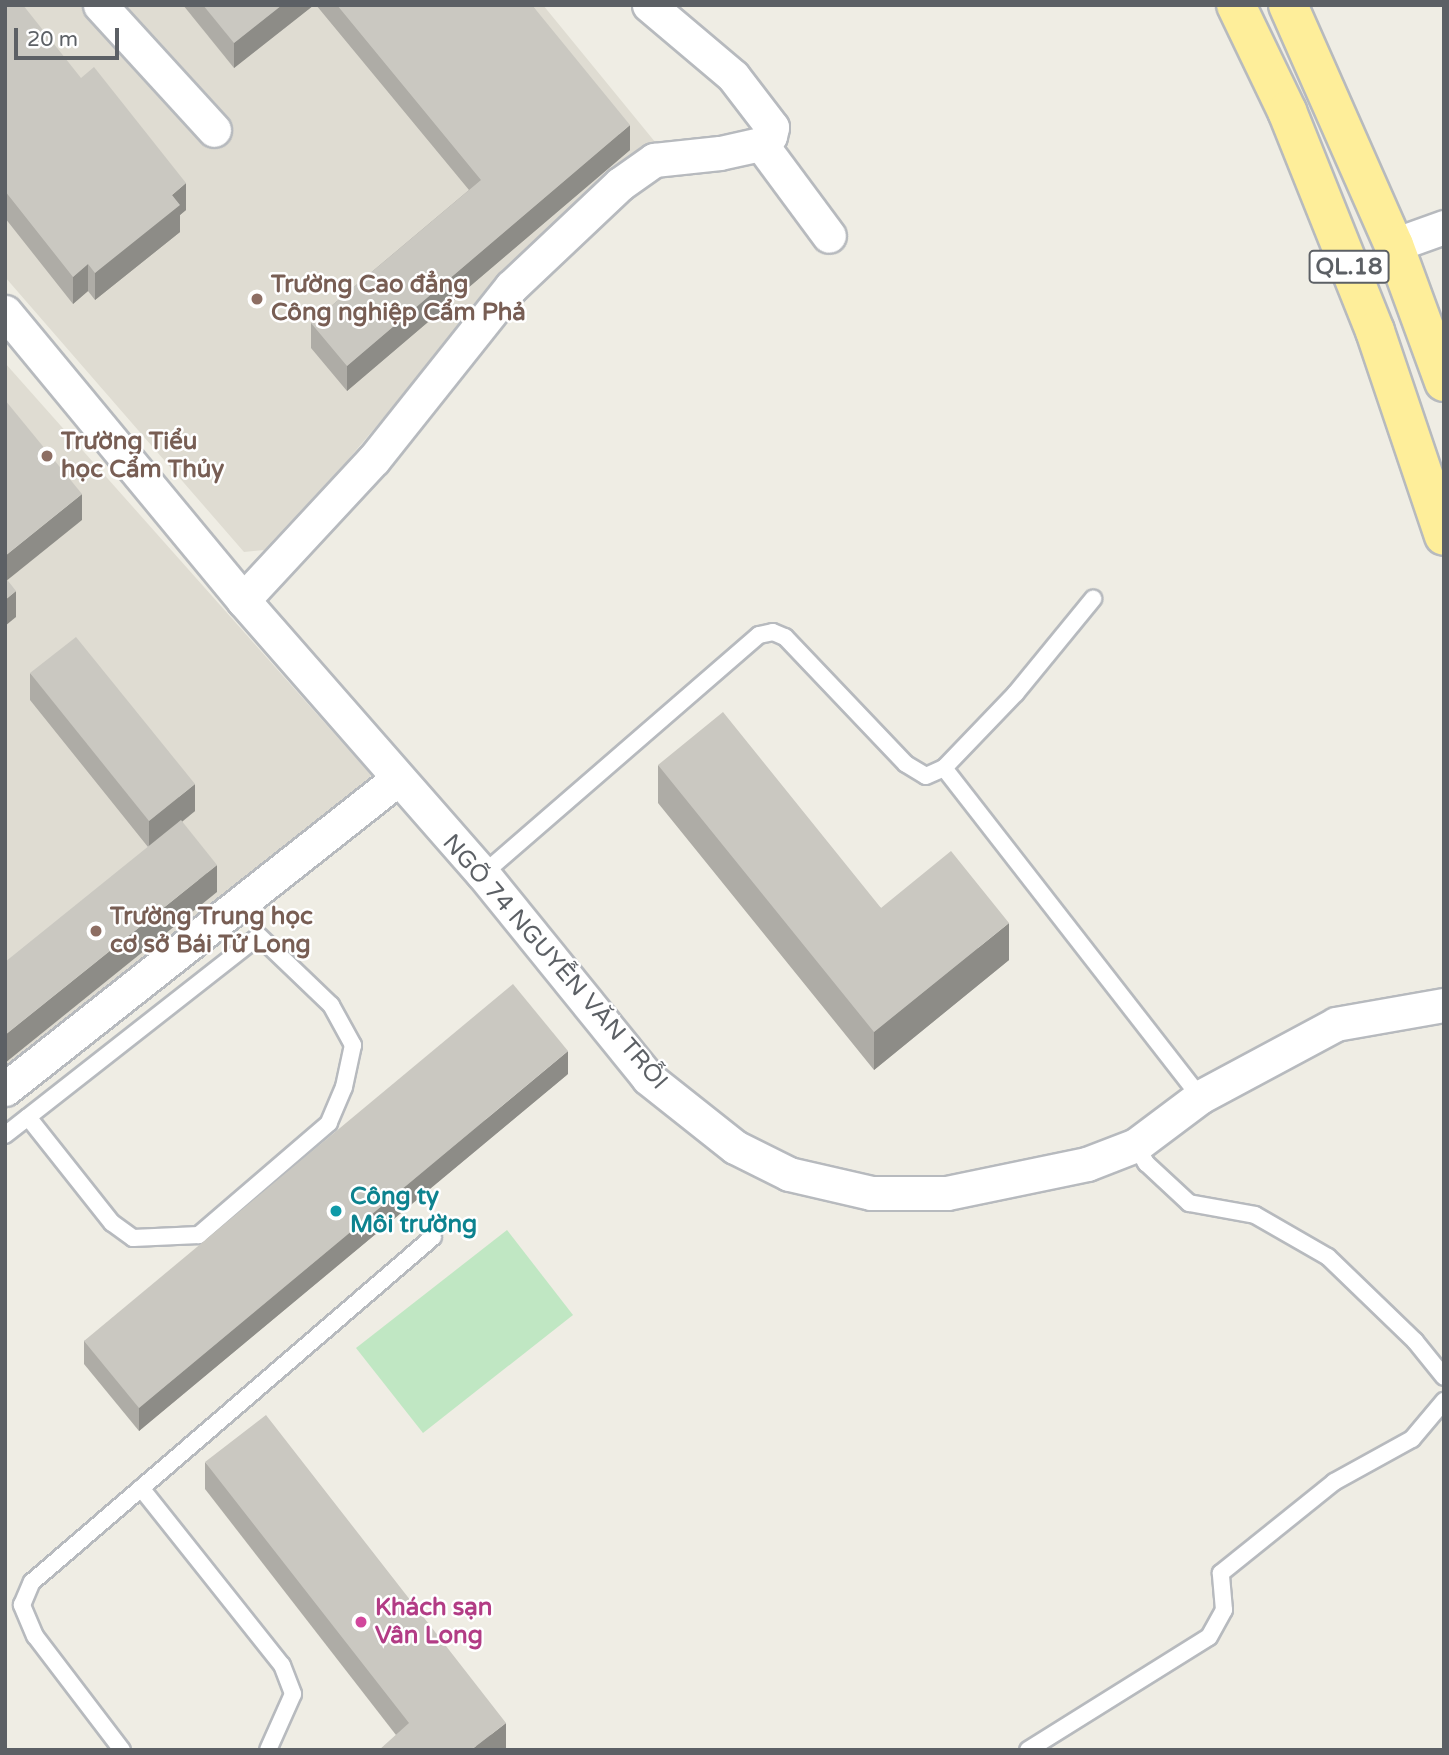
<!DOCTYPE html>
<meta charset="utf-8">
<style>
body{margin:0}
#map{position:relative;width:1449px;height:1755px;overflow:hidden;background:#efede4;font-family:"Varela Round",sans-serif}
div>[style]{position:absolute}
.education>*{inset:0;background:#dfdcd2}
.green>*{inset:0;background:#c0e7c3}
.roads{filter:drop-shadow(2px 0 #b7babe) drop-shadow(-2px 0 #b7babe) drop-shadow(0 2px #b7babe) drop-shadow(0 -2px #b7babe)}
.service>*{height:16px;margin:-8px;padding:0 8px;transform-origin:8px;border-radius:8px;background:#fff}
.minor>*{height:33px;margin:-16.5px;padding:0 16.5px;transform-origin:16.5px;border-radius:16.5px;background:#fff}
.trunk>*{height:38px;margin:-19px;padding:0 19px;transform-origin:19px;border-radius:19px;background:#feee9a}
.wall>*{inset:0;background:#aeaca6}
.shaded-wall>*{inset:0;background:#8d8c87}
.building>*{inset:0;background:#cac8c1}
.dots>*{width:19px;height:19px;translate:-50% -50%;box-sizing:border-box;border:4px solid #fff;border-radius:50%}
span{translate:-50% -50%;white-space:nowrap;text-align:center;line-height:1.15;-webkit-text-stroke:5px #fff;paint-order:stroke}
.shield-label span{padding:2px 5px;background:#fff;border:2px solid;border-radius:5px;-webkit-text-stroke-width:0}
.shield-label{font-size:23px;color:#5c6065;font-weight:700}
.education-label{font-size:24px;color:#785e54;font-weight:700}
.left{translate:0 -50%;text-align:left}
.street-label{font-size:24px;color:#5c6065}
.culture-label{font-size:24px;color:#0d838f;font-weight:700}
.hotel-label{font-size:24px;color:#b23c85;font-weight:700}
.frame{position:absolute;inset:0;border:7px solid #5c6065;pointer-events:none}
.scale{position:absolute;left:14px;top:28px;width:105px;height:32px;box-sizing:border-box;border:4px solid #5c6065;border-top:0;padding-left:9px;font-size:21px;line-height:24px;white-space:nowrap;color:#5c6065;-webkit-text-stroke:5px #fff;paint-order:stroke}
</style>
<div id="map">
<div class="education">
<div style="clip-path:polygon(5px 5px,543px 5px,660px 148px,465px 321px,347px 461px,264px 550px,244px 552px,5px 277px)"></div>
<div style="clip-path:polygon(5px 363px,371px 775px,366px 787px,5px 1075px)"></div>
</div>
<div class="green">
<div style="clip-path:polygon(507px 1230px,573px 1315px,423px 1433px,356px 1348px)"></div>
</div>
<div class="roads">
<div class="service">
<div style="left:944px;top:768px;width:417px;rotate:52.1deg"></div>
<div style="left:483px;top:874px;width:365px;rotate:-40.9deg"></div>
<div style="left:759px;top:635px;width:14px;rotate:-12deg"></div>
<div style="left:773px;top:632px;width:13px;rotate:23deg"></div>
<div style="left:785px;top:637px;width:175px;rotate:46.4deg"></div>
<div style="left:906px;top:764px;width:23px;rotate:31deg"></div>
<div style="left:926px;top:776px;width:20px;rotate:-24deg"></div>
<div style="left:944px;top:768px;width:104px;rotate:-46.2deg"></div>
<div style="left:1016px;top:693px;width:122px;rotate:-50.7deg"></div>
<div style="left:5px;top:1135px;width:29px;rotate:-38deg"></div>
<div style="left:28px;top:1117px;width:293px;rotate:-38.1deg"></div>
<div style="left:259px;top:936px;width:100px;rotate:43.8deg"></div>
<div style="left:331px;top:1005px;width:46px;rotate:61.2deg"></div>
<div style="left:353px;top:1045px;width:43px;rotate:102.1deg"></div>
<div style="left:344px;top:1087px;width:39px;rotate:113deg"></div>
<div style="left:329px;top:1123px;width:172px;rotate:139.3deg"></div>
<div style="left:199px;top:1235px;width:66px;rotate:177.4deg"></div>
<div style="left:133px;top:1238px;width:26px;rotate:-144deg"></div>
<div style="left:112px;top:1223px;width:135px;rotate:-128.4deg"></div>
<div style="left:1136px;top:1145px;width:21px;rotate:61deg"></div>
<div style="left:1146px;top:1163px;width:59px;rotate:42.9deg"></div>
<div style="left:1189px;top:1203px;width:67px;rotate:10.3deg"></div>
<div style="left:1255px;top:1215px;width:84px;rotate:29.9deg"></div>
<div style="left:1328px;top:1257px;width:121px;rotate:44deg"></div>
<div style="left:1415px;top:1341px;width:46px;rotate:51.1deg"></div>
<div style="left:141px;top:1488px;width:226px;rotate:51.5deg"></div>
<div style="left:282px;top:1665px;width:31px;rotate:69deg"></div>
<div style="left:293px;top:1694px;width:61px;rotate:114.1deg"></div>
<div style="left:122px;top:1750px;width:143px;rotate:-127.3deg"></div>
<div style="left:35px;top:1636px;width:34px;rotate:-113deg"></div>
<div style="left:22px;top:1605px;width:25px;rotate:-67deg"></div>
<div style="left:32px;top:1582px;width:529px;rotate:-40.71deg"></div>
<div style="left:1028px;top:1750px;width:213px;rotate:-32deg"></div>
<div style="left:1209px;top:1637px;width:31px;rotate:-61deg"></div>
<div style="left:1224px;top:1610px;width:37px;rotate:-95deg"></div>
<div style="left:1221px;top:1573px;width:145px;rotate:-38.8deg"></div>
<div style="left:1334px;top:1482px;width:89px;rotate:-28.9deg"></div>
<div style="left:1412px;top:1439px;width:50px;rotate:-49.9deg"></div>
</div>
<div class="minor">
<div style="left:100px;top:5px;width:169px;rotate:47.6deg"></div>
<div style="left:761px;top:144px;width:114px;rotate:53.5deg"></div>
<div style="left:1394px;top:245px;width:53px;rotate:-19.8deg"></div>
<div style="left:5px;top:312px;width:374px;rotate:50.4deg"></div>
<div style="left:243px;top:600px;width:364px;rotate:48.8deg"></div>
<div style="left:483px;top:874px;width:262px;rotate:51deg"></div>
<div style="left:648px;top:1078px;width:111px;rotate:38.4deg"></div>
<div style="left:735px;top:1147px;width:60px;rotate:26.6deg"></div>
<div style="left:789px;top:1174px;width:84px;rotate:13deg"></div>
<div style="left:871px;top:1193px;width:76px"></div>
<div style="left:947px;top:1193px;width:143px;rotate:-11.7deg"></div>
<div style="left:1087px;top:1164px;width:53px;rotate:-21.2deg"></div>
<div style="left:1136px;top:1145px;width:80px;rotate:-36.9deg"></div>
<div style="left:1200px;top:1097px;width:154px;rotate:-28.2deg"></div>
<div style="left:1336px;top:1024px;width:110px;rotate:-10deg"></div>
<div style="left:243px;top:600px;width:192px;rotate:-47.1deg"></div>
<div style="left:374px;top:459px;width:220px;rotate:-51.5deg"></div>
<div style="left:511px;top:287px;width:150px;rotate:-43.4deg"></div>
<div style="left:620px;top:184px;width:42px;rotate:-35.2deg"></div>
<div style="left:654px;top:160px;width:66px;rotate:-6.1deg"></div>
<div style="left:720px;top:153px;width:42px;rotate:-12.4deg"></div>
<div style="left:761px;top:144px;width:12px;rotate:-42deg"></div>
<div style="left:770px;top:136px;width:9px;rotate:-77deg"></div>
<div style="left:772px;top:127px;width:64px;rotate:-127.4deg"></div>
<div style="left:733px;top:76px;width:110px;rotate:-139.8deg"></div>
<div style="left:5px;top:1089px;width:500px;rotate:-38.3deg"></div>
</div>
<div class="trunk">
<div style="left:1236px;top:5px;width:118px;rotate:64.3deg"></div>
<div style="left:1287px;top:111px;width:237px;rotate:68.2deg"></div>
<div style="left:1375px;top:331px;width:216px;rotate:71.4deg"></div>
<div style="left:1288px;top:5px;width:262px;rotate:66.2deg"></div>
<div style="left:1394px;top:245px;width:146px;rotate:69.9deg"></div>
</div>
</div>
<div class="wall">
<div style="clip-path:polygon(5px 5px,186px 210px,180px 215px,180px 232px,95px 300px,88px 291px,73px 304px,5px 218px)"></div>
<div style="clip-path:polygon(183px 5px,314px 5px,234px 68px)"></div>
<div style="clip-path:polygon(316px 5px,532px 5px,630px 150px,347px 391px,311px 348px,311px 323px,469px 190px)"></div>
<div style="clip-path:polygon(30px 673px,195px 811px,182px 822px,217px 892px,148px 847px,30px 700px)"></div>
<div style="clip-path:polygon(658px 765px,881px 908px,1009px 960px,874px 1070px,658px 803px)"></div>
<div style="clip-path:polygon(568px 1074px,139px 1431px,84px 1364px,84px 1341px)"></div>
<div style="clip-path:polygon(205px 1462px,506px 1750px,396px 1735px,205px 1489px)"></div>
</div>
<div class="shaded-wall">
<div style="clip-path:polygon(282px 5px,314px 5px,234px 68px,234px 43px)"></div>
<div style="clip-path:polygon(630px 125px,630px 150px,347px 391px,347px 366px)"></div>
<div style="clip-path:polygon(186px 183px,186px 210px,180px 215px,180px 232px,95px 300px,95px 273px,172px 195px)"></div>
<div style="clip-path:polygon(88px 264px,88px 291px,73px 304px,73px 277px)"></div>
<div style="clip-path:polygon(82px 494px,82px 520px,5px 582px,5px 556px)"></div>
<div style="clip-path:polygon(16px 591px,16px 617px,5px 626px,5px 600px)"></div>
<div style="clip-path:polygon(195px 784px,195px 811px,149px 848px,149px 821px)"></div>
<div style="clip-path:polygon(217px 865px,217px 892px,5px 1063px,5px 1035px)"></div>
<div style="clip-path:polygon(1009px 923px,1009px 960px,874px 1070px,874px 1032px)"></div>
<div style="clip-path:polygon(568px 1051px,568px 1074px,139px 1431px,139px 1408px)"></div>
<div style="clip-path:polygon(506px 1723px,506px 1750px,471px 1750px)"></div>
</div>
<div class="building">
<div style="clip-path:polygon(5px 5px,23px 5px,81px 78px,94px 67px,186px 183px,172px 195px,180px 205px,95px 273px,88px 264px,73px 277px,5px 191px)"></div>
<div style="clip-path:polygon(203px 5px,282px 5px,234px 43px)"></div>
<div style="clip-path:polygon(337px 5px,532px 5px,630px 125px,347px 366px,311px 323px,481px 180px)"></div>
<div style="clip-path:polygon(5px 400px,82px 494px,5px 556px)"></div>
<div style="clip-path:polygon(5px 577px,16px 591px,5px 600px)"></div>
<div style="clip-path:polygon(76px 637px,195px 784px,149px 821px,30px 673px)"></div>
<div style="clip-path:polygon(723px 712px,881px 908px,951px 851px,1009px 923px,874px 1032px,658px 765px)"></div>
<div style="clip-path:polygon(181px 820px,217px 865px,5px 1035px,5px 962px)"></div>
<div style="clip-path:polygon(513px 984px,568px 1051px,139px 1408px,84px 1341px)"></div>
<div style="clip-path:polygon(266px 1415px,506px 1723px,471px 1750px,379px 1750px,409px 1723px,205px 1462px)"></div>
</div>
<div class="dots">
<div style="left:257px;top:299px;background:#8d6e63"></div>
<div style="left:47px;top:456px;background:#8d6e63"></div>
<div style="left:96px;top:931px;background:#8d6e63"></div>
<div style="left:336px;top:1211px;background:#0f9aa8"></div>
<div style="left:361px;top:1622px;background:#d1479c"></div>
</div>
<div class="shield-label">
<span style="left:1349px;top:267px">QL.18</span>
</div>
<div class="education-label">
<span class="left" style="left:271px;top:299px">Trường Cao đẳng<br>Công nghiệp Cẩm Phả</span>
<span class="left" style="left:61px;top:456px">Trường Tiểu<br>học Cẩm Thủy</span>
<span class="left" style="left:110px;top:931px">Trường Trung học<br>cơ sở Bái Tử Long</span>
</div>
<div class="street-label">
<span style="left:555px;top:962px;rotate:49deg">NGÕ 74 NGUYỄN VĂN TRỖI</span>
</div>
<div class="culture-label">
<span class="left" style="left:350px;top:1211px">Công ty<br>Môi trường</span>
</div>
<div class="hotel-label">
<span class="left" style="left:375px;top:1622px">Khách sạn<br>Vân Long</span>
</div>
<div class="frame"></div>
<div class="scale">20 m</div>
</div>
